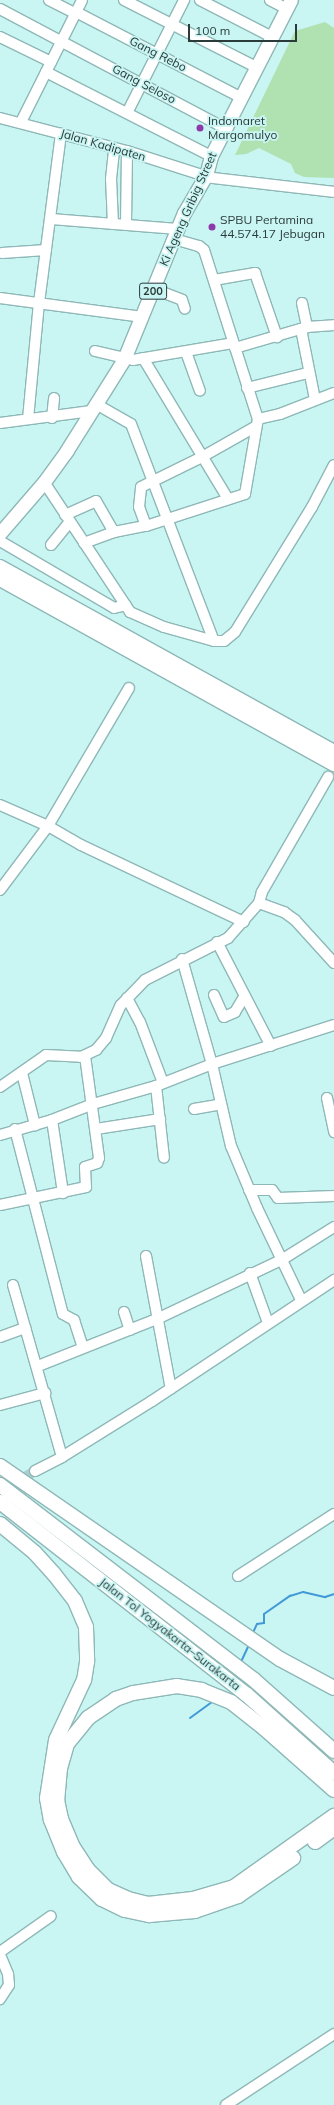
<!DOCTYPE html>
<meta charset="utf-8">
<style>
body{margin:0}
#map{position:relative;width:334px;height:2105px;overflow:hidden;background:#c9f5f3;font-family:Mulish,sans-serif}
div>[style]{position:absolute}
.green>*{inset:0;background:#b0e1b0}
.stream>*{height:2px;margin:-1px;padding:0 1px;transform-origin:1px;border-radius:1px;background:#4299d7}
.minor-tunnel>*{height:10px;margin-top:-5px;transform-origin:0;background:repeating-linear-gradient(90deg,#a9d0ce 0 10px,transparent 0 15px)}
.roads{filter:drop-shadow(1px 0 #8eb8b7) drop-shadow(-1px 0 #8eb8b7) drop-shadow(0 1px #8eb8b7) drop-shadow(0 -1px #8eb8b7)}
.minor>*{height:10px;margin:-5px;padding:0 5px;transform-origin:5px;border-radius:5px;background:#fff}
.major>*{height:13px;margin:-6.5px;padding:0 6.5px;transform-origin:6.5px;border-radius:6.5px;background:#fff}
.highway>*{height:14px;margin:-7px;padding:0 7px;transform-origin:7px;border-radius:7px;background:#fff}
.dots>*{width:11px;height:11px;translate:-50% -50%;box-sizing:border-box;border:2px solid #c9f5f3;border-radius:50%}
span{translate:-50% -50%;white-space:nowrap;text-align:center;line-height:1.15;-webkit-text-stroke:3.5px #c9f5f3;paint-order:stroke}
.shield-label span{padding:1px 3px;background:#c9f5f3;border:1px solid;border-radius:3px;-webkit-text-stroke-width:0}
.shield-label{font-size:11px;color:#2a3b3a;font-weight:700}
.street-label{font-size:12px;color:#2a3b3a}
.poi-label{font-size:12px;color:#2a3b3a}
.left{translate:0 -50%;text-align:left}
.scale{position:absolute;left:188px;top:24px;width:109px;height:18px;box-sizing:border-box;border:2px solid #2a3b3a;border-top:0;padding-left:5px;font-size:12px;line-height:14px;white-space:nowrap;color:#2a3b3a;-webkit-text-stroke:3px #c9f5f3;paint-order:stroke}
</style>
<div id="map">
<div class="green">
<div style="clip-path:polygon(325px 22px,334px 28px,334px 178px,304px 177px,295px 173px,291px 164px,259px 148px,246px 154px,235px 155px,295px 31px)"></div>
</div>
<div class="stream">
<div style="left:252px;top:1635px;width:12px;rotate:-66deg"></div>
<div style="left:257px;top:1624px;width:7px;rotate:-8deg"></div>
<div style="left:264px;top:1623px;width:9px;rotate:-90deg"></div>
<div style="left:264px;top:1614px;width:32px;rotate:-35deg"></div>
<div style="left:290px;top:1596px;width:14px;rotate:-17deg"></div>
<div style="left:303px;top:1592px;width:23px;rotate:13deg"></div>
<div style="left:325px;top:1597px;width:9px;rotate:-18deg"></div>
<div style="left:240px;top:1664px;width:21px;rotate:-65deg"></div>
<div style="left:190px;top:1718px;width:31px;rotate:-36deg"></div>
</div>
<div class="minor-tunnel">
<div style="left:0;top:1492px;width:41px;rotate:-31deg"></div>
</div>
<div class="roads">
<div class="minor">
<div style="left:49px;top:0;width:30px;rotate:27deg"></div>
<div style="left:124px;top:0;width:148px;rotate:26.9deg"></div>
<div style="left:200px;top:0;width:81px;rotate:27.2deg"></div>
<div style="left:270px;top:0;width:19px;rotate:28deg"></div>
<div style="left:0;top:9px;width:255px;rotate:27.9deg"></div>
<div style="left:76px;top:12px;width:185px;rotate:27.4deg"></div>
<div style="left:0;top:37px;width:57px;rotate:26.1deg"></div>
<div style="left:46px;top:72px;width:185px;rotate:27deg"></div>
<div style="left:127px;top:113px;width:127px;rotate:-63.2deg"></div>
<div style="left:0;top:118px;width:131px;rotate:14.6deg"></div>
<div style="left:127px;top:151px;width:82px;rotate:17.8deg"></div>
<div style="left:21px;top:122px;width:136px;rotate:-63.4deg"></div>
<div style="left:205px;top:177px;width:130px;rotate:6.6deg"></div>
<div style="left:51px;top:219px;width:127px;rotate:4.5deg"></div>
<div style="left:113px;top:224px;width:45px;rotate:-92.5deg"></div>
<div style="left:111px;top:179px;width:31px;rotate:-84deg"></div>
<div style="left:126px;top:224px;width:73px;rotate:-89.2deg"></div>
<div style="left:174px;top:239px;width:26px;rotate:16deg"></div>
<div style="left:199px;top:246px;width:6px;rotate:39deg"></div>
<div style="left:204px;top:250px;width:177px;rotate:72.3deg"></div>
<div style="left:2px;top:253px;width:44px;rotate:-3.9deg"></div>
<div style="left:214px;top:280px;width:42px;rotate:-9.7deg"></div>
<div style="left:255px;top:273px;width:68px;rotate:71deg"></div>
<div style="left:154px;top:289px;width:30px;rotate:21deg"></div>
<div style="left:182px;top:300px;width:9px;rotate:72deg"></div>
<div style="left:0;top:298px;width:144px;rotate:7.6deg"></div>
<div style="left:302px;top:303px;width:25px;rotate:78deg"></div>
<div style="left:301px;top:329px;width:72px;rotate:78.8deg"></div>
<div style="left:235px;top:348px;width:75px;rotate:-16.3deg"></div>
<div style="left:307px;top:327px;width:27px;rotate:-4deg"></div>
<div style="left:95px;top:351px;width:39px;rotate:13deg"></div>
<div style="left:133px;top:360px;width:101px;rotate:-9.6deg"></div>
<div style="left:186px;top:352px;width:41px;rotate:70.3deg"></div>
<div style="left:143px;top:358px;width:165px;rotate:58.9deg"></div>
<div style="left:247px;top:388px;width:63px;rotate:-13.8deg"></div>
<div style="left:96px;top:404px;width:40px;rotate:29.7deg"></div>
<div style="left:131px;top:424px;width:232px;rotate:69.1deg"></div>
<div style="left:52px;top:418px;width:20px;rotate:-84deg"></div>
<div style="left:28px;top:419px;width:117px;rotate:-84.6deg"></div>
<div style="left:39px;top:303px;width:171px;rotate:-82.6deg"></div>
<div style="left:0;top:423px;width:92px;rotate:-7.5deg"></div>
<div style="left:44px;top:482px;width:156px;rotate:56.5deg"></div>
<div style="left:130px;top:612px;width:37px;rotate:24deg"></div>
<div style="left:164px;top:627px;width:52px;rotate:15.6deg"></div>
<div style="left:214px;top:641px;width:10px"></div>
<div style="left:224px;top:641px;width:14px;rotate:-39deg"></div>
<div style="left:235px;top:632px;width:147px;rotate:-58.4deg"></div>
<div style="left:312px;top:507px;width:47px;rotate:-62.4deg"></div>
<div style="left:65px;top:515px;width:34px;rotate:-24deg"></div>
<div style="left:96px;top:501px;width:36px;rotate:60deg"></div>
<div style="left:146px;top:526px;width:20px;rotate:-110deg"></div>
<div style="left:139px;top:507px;width:20px;rotate:-84deg"></div>
<div style="left:141px;top:487px;width:68px;rotate:-26.2deg"></div>
<div style="left:202px;top:457px;width:61px;rotate:-29.5deg"></div>
<div style="left:0;top:541px;width:132px;rotate:30.4deg"></div>
<div style="left:114px;top:608px;width:12px;rotate:-14deg"></div>
<div style="left:84px;top:543px;width:32px;rotate:-20deg"></div>
<div style="left:114px;top:532px;width:33px;rotate:-11deg"></div>
<div style="left:146px;top:526px;width:104px;rotate:-17.9deg"></div>
<div style="left:245px;top:494px;width:76px;rotate:-80.2deg"></div>
<div style="left:258px;top:419px;width:23px;rotate:-13deg"></div>
<div style="left:280px;top:414px;width:58px;rotate:-21.3deg"></div>
<div style="left:51px;top:545px;width:28px;rotate:-51deg"></div>
<div style="left:0;top:805px;width:52px;rotate:23.6deg"></div>
<div style="left:48px;top:826px;width:38px;rotate:30deg"></div>
<div style="left:81px;top:845px;width:180px;rotate:25.3deg"></div>
<div style="left:0;top:890px;width:80px;rotate:-53.1deg"></div>
<div style="left:48px;top:826px;width:160px;rotate:-59.6deg"></div>
<div style="left:259px;top:903px;width:11px;rotate:-75deg"></div>
<div style="left:262px;top:892px;width:133px;rotate:-60.1deg"></div>
<div style="left:217px;top:942px;width:117px;rotate:62.6deg"></div>
<div style="left:182px;top:959px;width:109px;rotate:74.1deg"></div>
<div style="left:212px;top:1064px;width:84px;rotate:77deg"></div>
<div style="left:231px;top:1146px;width:67px;rotate:67.2deg"></div>
<div style="left:257px;top:1208px;width:102px;rotate:64.4deg"></div>
<div style="left:214px;top:995px;width:24px;rotate:66deg"></div>
<div style="left:224px;top:1017px;width:12px;rotate:-24deg"></div>
<div style="left:235px;top:1012px;width:17px;rotate:-59deg"></div>
<div style="left:127px;top:998px;width:27px;rotate:62deg"></div>
<div style="left:140px;top:1022px;width:65px;rotate:69.3deg"></div>
<div style="left:22px;top:1073px;width:54px;rotate:76deg"></div>
<div style="left:156px;top:1086px;width:72px;rotate:83.7deg"></div>
<div style="left:0;top:1087px;width:56px;rotate:-34.8deg"></div>
<div style="left:46px;top:1055px;width:35px;rotate:3deg"></div>
<div style="left:81px;top:1057px;width:17px;rotate:-25deg"></div>
<div style="left:96px;top:1050px;width:16px;rotate:-50deg"></div>
<div style="left:106px;top:1038px;width:36px;rotate:-66deg"></div>
<div style="left:121px;top:1005px;width:35px;rotate:-46deg"></div>
<div style="left:145px;top:980px;width:93px;rotate:-26.8deg"></div>
<div style="left:228px;top:938px;width:47px;rotate:-48.5deg"></div>
<div style="left:259px;top:903px;width:27px;rotate:20deg"></div>
<div style="left:284px;top:912px;width:14px;rotate:36deg"></div>
<div style="left:295px;top:920px;width:58px;rotate:47.8deg"></div>
<div style="left:327px;top:1098px;width:35px;rotate:78deg"></div>
<div style="left:194px;top:1109px;width:27px;rotate:-10deg"></div>
<div style="left:52px;top:1120px;width:74px;rotate:81.4deg"></div>
<div style="left:15px;top:1129px;width:191px;rotate:75.5deg"></div>
<div style="left:63px;top:1314px;width:13px;rotate:29deg"></div>
<div style="left:74px;top:1320px;width:29px;rotate:72deg"></div>
<div style="left:96px;top:1129px;width:65px;rotate:-8.9deg"></div>
<div style="left:0;top:1135px;width:54px;rotate:-16.1deg"></div>
<div style="left:52px;top:1120px;width:44px;rotate:-21.3deg"></div>
<div style="left:93px;top:1104px;width:66px;rotate:-15.9deg"></div>
<div style="left:156px;top:1086px;width:60px;rotate:-21.4deg"></div>
<div style="left:212px;top:1064px;width:128px;rotate:-17.7deg"></div>
<div style="left:249px;top:1190px;width:23px"></div>
<div style="left:272px;top:1190px;width:10px;rotate:53deg"></div>
<div style="left:278px;top:1198px;width:56px;rotate:-2deg"></div>
<div style="left:0;top:1205px;width:88px;rotate:-11.8deg"></div>
<div style="left:86px;top:1187px;width:20px;rotate:-93deg"></div>
<div style="left:85px;top:1167px;width:13px;rotate:-18deg"></div>
<div style="left:97px;top:1163px;width:5px;rotate:-68deg"></div>
<div style="left:99px;top:1158px;width:103px;rotate:-97.8deg"></div>
<div style="left:146px;top:1256px;width:135px;rotate:79.4deg"></div>
<div style="left:250px;top:1273px;width:53px;rotate:70.2deg"></div>
<div style="left:13px;top:1285px;width:179px;rotate:74.1deg"></div>
<div style="left:124px;top:1312px;width:19px;rotate:72deg"></div>
<div style="left:0;top:1337px;width:27px;rotate:-20deg"></div>
<div style="left:38px;top:1366px;width:130px;rotate:-21.6deg"></div>
<div style="left:159px;top:1318px;width:137px;rotate:-25.4deg"></div>
<div style="left:283px;top:1259px;width:60px;rotate:-32.1deg"></div>
<div style="left:0;top:1405px;width:47px;rotate:-14.9deg"></div>
<div style="left:35px;top:1471px;width:30px;rotate:-27deg"></div>
<div style="left:62px;top:1457px;width:106px;rotate:-31.9deg"></div>
<div style="left:152px;top:1401px;width:219px;rotate:-33.6deg"></div>
<div style="left:238px;top:1576px;width:114px;rotate:-32.9deg"></div>
<div style="left:0;top:1952px;width:62px;rotate:-35.2deg"></div>
<div style="left:0;top:1955px;width:21px;rotate:67deg"></div>
<div style="left:8px;top:1974px;width:11px;rotate:85deg"></div>
<div style="left:9px;top:1985px;width:17px;rotate:123deg"></div>
<div style="left:226px;top:2105px;width:129px;rotate:-33.3deg"></div>
</div>
<div class="major">
<div style="left:0;top:533px;width:67px;rotate:-49.2deg"></div>
<div style="left:44px;top:482px;width:39px;rotate:-54deg"></div>
<div style="left:67px;top:450px;width:107px;rotate:-57.9deg"></div>
<div style="left:124px;top:359px;width:158px;rotate:-67.7deg"></div>
<div style="left:184px;top:213px;width:44px;rotate:-59.9deg"></div>
<div style="left:206px;top:175px;width:20px;rotate:-75deg"></div>
<div style="left:211px;top:156px;width:175px;rotate:-62.9deg"></div>
</div>
<div class="highway">
<div style="left:0;top:567px;width:382px;rotate:29deg"></div>
<div style="left:0;top:579px;width:382px;rotate:29deg"></div>
<div style="left:0;top:1466px;width:340px;rotate:34.6deg"></div>
<div style="left:280px;top:1659px;width:61px;rotate:28.2deg"></div>
<div style="left:0;top:1485px;width:320px;rotate:37.5deg"></div>
<div style="left:254px;top:1680px;width:107px;rotate:41.6deg"></div>
<div style="left:0;top:1502px;width:313px;rotate:38deg"></div>
<div style="left:247px;top:1695px;width:117px;rotate:41.9deg"></div>
<div style="left:0;top:1524px;width:45px;rotate:39.6deg"></div>
<div style="left:35px;top:1553px;width:28px;rotate:48deg"></div>
<div style="left:54px;top:1574px;width:34px;rotate:52deg"></div>
<div style="left:75px;top:1601px;width:28px;rotate:67deg"></div>
<div style="left:86px;top:1627px;width:35px;rotate:88deg"></div>
<div style="left:87px;top:1662px;width:18px;rotate:99deg"></div>
<div style="left:84px;top:1680px;width:66px;rotate:115deg"></div>
<div style="left:56px;top:1740px;width:59px;rotate:98.8deg"></div>
<div style="left:47px;top:1798px;width:22px;rotate:80deg"></div>
<div style="left:51px;top:1820px;width:35px;rotate:68deg"></div>
<div style="left:64px;top:1852px;width:29px;rotate:59deg"></div>
<div style="left:79px;top:1877px;width:32px;rotate:44deg"></div>
<div style="left:102px;top:1899px;width:25px;rotate:26deg"></div>
<div style="left:125px;top:1910px;width:25px;rotate:12deg"></div>
<div style="left:149px;top:1915px;width:46px;rotate:-5deg"></div>
<div style="left:195px;top:1911px;width:46px;rotate:-19.2deg"></div>
<div style="left:238px;top:1896px;width:67px;rotate:-34.6deg"></div>
<div style="left:334px;top:1790px;width:94px;rotate:-138.5deg"></div>
<div style="left:264px;top:1728px;width:42px;rotate:-141.8deg"></div>
<div style="left:231px;top:1702px;width:31px;rotate:-158deg"></div>
<div style="left:202px;top:1690px;width:25px;rotate:-171deg"></div>
<div style="left:177px;top:1686px;width:45px;rotate:171deg"></div>
<div style="left:133px;top:1693px;width:18px;rotate:161deg"></div>
<div style="left:116px;top:1699px;width:34px;rotate:146deg"></div>
<div style="left:88px;top:1718px;width:33px;rotate:129deg"></div>
<div style="left:67px;top:1744px;width:25px;rotate:106deg"></div>
<div style="left:60px;top:1768px;width:32px;rotate:95deg"></div>
<div style="left:57px;top:1800px;width:19px;rotate:78deg"></div>
<div style="left:61px;top:1819px;width:30px;rotate:67deg"></div>
<div style="left:73px;top:1847px;width:27px;rotate:57deg"></div>
<div style="left:88px;top:1870px;width:28px;rotate:45deg"></div>
<div style="left:108px;top:1890px;width:22px;rotate:24deg"></div>
<div style="left:128px;top:1899px;width:21px;rotate:14deg"></div>
<div style="left:148px;top:1904px;width:45px;rotate:-6.3deg"></div>
<div style="left:193px;top:1899px;width:43px;rotate:-16.3deg"></div>
<div style="left:234px;top:1887px;width:123px;rotate:-35.4deg"></div>
<div style="left:315px;top:1842px;width:24px;rotate:-36deg"></div>
</div>
</div>
<div class="dots">
<div style="left:200px;top:128px;background:#8d3aa8"></div>
<div style="left:212px;top:227px;background:#8d3aa8"></div>
</div>
<div class="shield-label">
<span style="left:153px;top:291px">200</span>
</div>
<div class="street-label">
<span style="left:158px;top:54px;rotate:27deg">Gang Rebo</span>
<span style="left:144px;top:84px;rotate:28deg">Gang Seloso</span>
<span style="left:103px;top:145px;rotate:16deg">Jalan Kadipaten</span>
<span style="left:188px;top:209px;rotate:-66deg">Ki Ageng Gribig Street</span>
<span style="left:170px;top:1634px;rotate:38deg">Jalan Tol Yogyakarta–Surakarta</span>
</div>
<div class="poi-label">
<span class="left" style="left:208px;top:128px">Indomaret<br>Margomulyo</span>
<span class="left" style="left:220px;top:227px">SPBU Pertamina<br>44.574.17 Jebugan</span>
</div>
<div class="scale">100 m</div>
</div>
